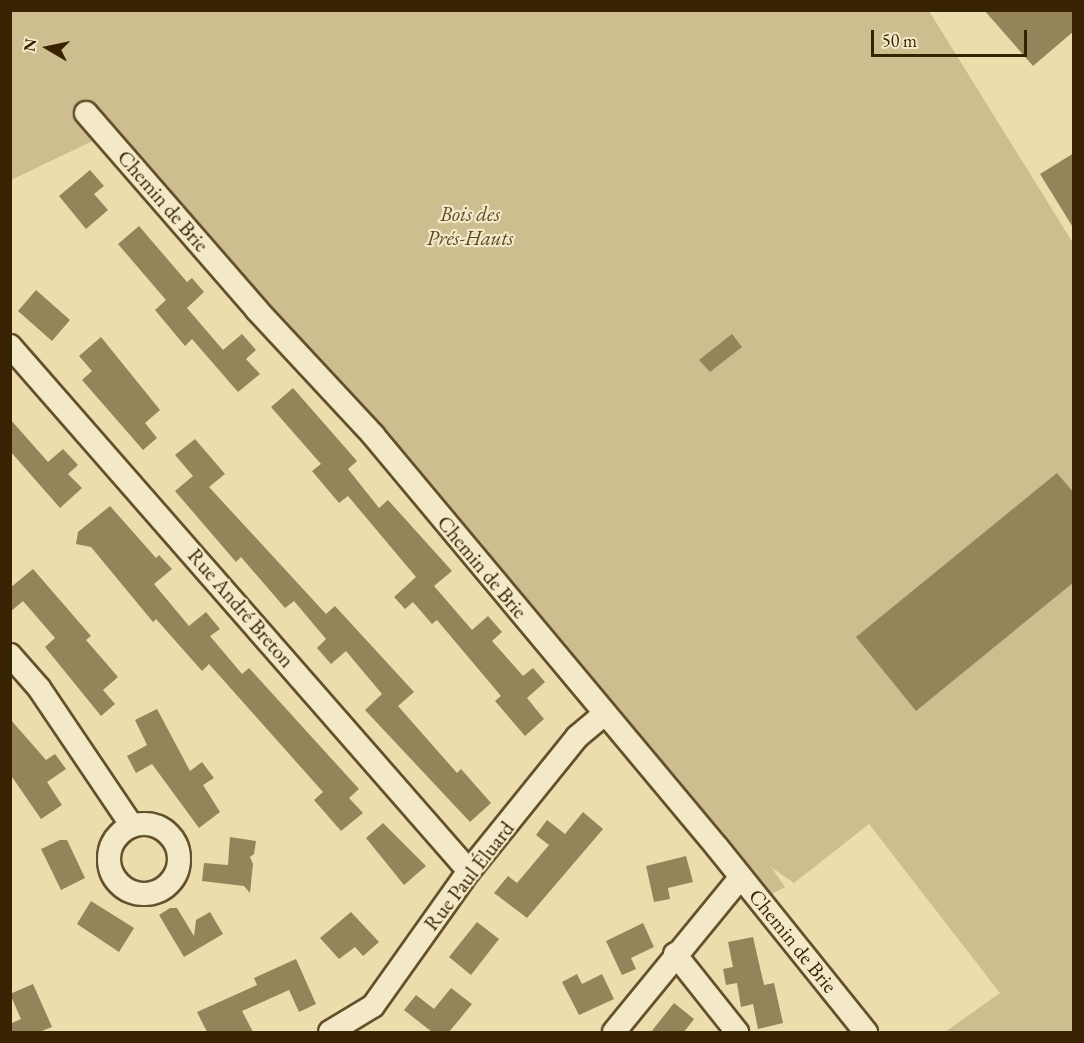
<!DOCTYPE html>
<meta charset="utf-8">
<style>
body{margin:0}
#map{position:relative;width:1084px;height:1043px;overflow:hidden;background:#ecddac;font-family:"EB Garamond",serif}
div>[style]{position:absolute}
.green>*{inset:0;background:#cdbd8f}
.building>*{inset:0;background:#95835a}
.roads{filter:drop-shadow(2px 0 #64512c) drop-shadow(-2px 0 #64512c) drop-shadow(0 2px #64512c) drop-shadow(0 -2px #64512c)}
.minor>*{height:22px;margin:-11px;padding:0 11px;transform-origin:11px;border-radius:11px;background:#f3e9c9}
.minor>.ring{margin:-11px;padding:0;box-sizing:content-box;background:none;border:22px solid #f3e9c9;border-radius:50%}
span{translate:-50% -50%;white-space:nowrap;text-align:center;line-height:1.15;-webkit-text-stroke:4.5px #f3e9c9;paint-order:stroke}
.street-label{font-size:21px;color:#372202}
.park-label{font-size:21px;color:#5c4925;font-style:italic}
.frame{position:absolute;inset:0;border:12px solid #372202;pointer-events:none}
.north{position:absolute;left:18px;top:18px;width:60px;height:60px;-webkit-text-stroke:4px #f3e9c9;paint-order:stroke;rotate:279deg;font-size:16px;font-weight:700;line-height:24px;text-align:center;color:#372202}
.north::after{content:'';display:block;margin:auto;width:21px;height:27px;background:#372202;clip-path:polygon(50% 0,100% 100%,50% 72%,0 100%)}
.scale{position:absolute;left:871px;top:30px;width:156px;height:27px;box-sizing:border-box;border:3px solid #372202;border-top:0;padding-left:8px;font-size:18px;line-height:21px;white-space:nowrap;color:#372202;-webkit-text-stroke:4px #f3e9c9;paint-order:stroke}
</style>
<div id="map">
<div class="green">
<div style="clip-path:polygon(11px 11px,929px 11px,1073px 243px,1073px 1032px,945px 1032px,1000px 993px,869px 824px,794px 883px,771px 867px,785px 887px,766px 897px,105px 135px,11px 180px)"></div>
</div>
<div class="building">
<div style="clip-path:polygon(984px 10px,1074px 10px,1074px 31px,1033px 66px)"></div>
<div style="clip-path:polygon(1074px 153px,1074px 229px,1040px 174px)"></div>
<div style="clip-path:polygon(90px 170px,104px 186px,94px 194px,108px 210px,86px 229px,59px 196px)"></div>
<div style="clip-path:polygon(139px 226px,187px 282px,192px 278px,204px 292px,187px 308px,223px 350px,242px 334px,256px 350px,246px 359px,260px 374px,238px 392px,192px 339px,185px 346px,155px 310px,166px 300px,118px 244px)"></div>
<div style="clip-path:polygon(36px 290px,70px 320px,52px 341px,18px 311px)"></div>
<div style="clip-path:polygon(732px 334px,742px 347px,710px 372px,699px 360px)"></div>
<div style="clip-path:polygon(101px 337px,160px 410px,145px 423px,157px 438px,143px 450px,82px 380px,92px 371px,79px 356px)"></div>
<div style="clip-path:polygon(293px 388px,357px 461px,348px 469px,379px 508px,388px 500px,452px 571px,434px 586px,472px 630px,488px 616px,502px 632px,492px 641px,523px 676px,533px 668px,545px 682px,527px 698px,544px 719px,525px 736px,495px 701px,501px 696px,437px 620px,432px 624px,413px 602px,405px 609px,394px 597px,416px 577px,348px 496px,339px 503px,312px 471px,321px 464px,271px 407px)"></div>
<div style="clip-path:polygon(10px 419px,48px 462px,63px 449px,78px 465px,68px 474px,82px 488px,60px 508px,10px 451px)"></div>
<div style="clip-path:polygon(195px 439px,225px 474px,209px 487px,326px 614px,335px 606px,414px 692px,398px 706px,457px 773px,461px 769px,491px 803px,470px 822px,365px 710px,382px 694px,346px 651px,331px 664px,317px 648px,326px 639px,294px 601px,285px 608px,241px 557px,236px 562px,175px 491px,193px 476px,175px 455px)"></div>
<div style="clip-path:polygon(1057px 473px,1074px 493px,1074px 582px,916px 711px,856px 637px)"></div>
<div style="clip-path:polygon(110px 506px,156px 558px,159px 555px,172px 569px,154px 584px,189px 626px,206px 612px,220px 629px,210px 636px,242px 674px,249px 668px,359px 789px,349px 798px,363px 813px,341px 831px,314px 800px,323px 792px,209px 664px,202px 671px,156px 619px,153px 622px,91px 547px,76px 544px,78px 532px)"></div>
<div style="clip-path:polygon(33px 569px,91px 636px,86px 640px,118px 677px,103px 690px,115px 704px,101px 716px,45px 647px,55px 638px,23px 601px,10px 612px,10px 588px)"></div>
<div style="clip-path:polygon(157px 709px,190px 771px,202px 762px,214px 778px,203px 785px,220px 812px,199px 828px,152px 764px,136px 773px,127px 756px,147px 745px,135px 720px)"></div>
<div style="clip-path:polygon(10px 719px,46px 760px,55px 754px,66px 769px,47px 782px,62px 805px,41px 819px,10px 774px)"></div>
<div style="clip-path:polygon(583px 812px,603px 829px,527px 918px,494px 893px,508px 876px,517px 883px,549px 845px,536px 835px,547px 820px,565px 834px)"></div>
<div style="clip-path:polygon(383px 823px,426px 866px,404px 885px,366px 838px)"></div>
<div style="clip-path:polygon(230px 837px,256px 841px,254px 854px,250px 857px,253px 864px,250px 893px,244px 886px,202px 881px,204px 863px,228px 865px)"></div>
<div style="clip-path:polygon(60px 840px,67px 840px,85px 878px,61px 890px,41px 849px)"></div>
<div style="clip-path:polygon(686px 856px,693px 882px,668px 888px,670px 899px,654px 902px,646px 866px)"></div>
<div style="clip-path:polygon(91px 901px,134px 928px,119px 952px,77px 924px)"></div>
<div style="clip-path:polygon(170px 908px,177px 908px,194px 936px,196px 920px,210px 912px,223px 934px,184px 957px,159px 915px)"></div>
<div style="clip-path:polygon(351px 912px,379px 942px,363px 956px,355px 947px,339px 959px,320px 938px)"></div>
<div style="clip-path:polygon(477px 922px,499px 939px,471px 975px,449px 957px)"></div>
<div style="clip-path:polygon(643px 923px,654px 947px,631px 958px,636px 969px,622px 975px,606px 941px)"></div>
<div style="clip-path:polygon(753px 937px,764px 985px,774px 983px,783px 1023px,758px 1029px,753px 1004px,741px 1007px,737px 983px,726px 985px,723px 969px,733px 967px,728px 942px)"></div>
<div style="clip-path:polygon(296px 959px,316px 1004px,299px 1012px,289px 990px,242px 1011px,253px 1032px,207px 1032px,197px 1012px,257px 985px,254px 978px)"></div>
<div style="clip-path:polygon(577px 974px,582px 984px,602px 974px,614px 999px,579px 1015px,562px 982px)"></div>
<div style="clip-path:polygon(33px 984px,52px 1027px,39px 1032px,10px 1032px,10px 1024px,21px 1019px,10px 994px)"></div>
<div style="clip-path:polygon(451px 988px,472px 1004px,449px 1032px,432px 1032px,404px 1010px,416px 995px,434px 1009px)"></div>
<div style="clip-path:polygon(674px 1003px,694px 1019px,684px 1032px,651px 1032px)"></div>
</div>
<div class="roads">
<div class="minor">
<div style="left:86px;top:113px;width:261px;rotate:49deg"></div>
<div style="left:257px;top:310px;width:171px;rotate:47.1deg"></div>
<div style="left:373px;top:435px;width:537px;rotate:50.14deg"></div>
<div style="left:717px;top:847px;width:238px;rotate:51.2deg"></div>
<div style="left:10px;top:346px;width:697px;rotate:48.84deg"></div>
<div style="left:10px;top:655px;width:44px;rotate:48.7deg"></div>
<div style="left:39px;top:688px;width:166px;rotate:56deg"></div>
<div class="ring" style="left:109px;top:824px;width:48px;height:48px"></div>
<div style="left:675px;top:954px;width:100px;rotate:51.5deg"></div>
<div style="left:330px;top:1032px;width:50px;rotate:-31.2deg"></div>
<div style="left:373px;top:1006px;width:166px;rotate:-54.6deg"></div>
<div style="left:469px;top:871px;width:172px;rotate:-51.1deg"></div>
<div style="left:577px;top:737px;width:35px;rotate:-40deg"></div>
<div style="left:614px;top:1032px;width:200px;rotate:-50.7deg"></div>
</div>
</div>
<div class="street-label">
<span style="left:163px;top:201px;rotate:49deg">Chemin de Brie</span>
<span style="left:482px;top:567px;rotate:50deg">Chemin de Brie</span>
<span style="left:241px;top:608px;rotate:49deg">Rue André Breton</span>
<span style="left:469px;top:876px;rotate:-52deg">Rue Paul Éluard</span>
<span style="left:793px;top:941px;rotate:51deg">Chemin de Brie</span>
</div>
<div class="park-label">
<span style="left:470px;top:226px">Bois des<br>Prés-Hauts</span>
</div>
<div class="frame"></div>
<div class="north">N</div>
<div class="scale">50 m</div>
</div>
